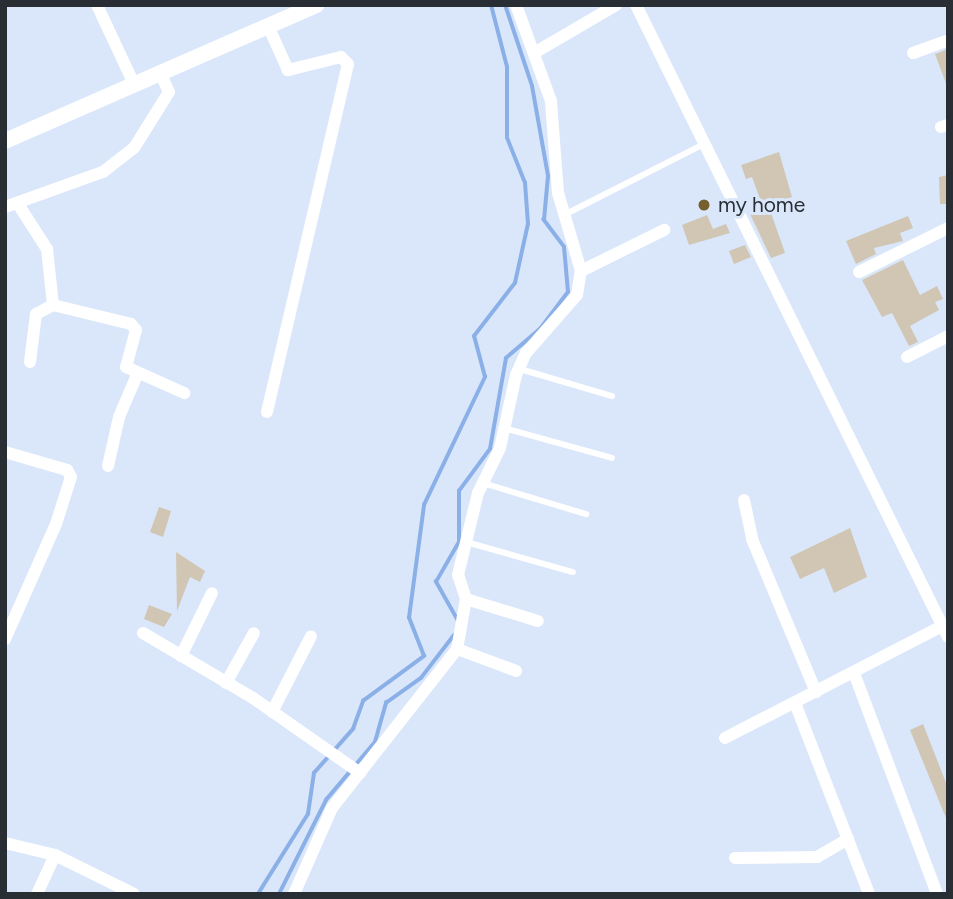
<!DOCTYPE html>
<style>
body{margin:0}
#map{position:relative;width:953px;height:899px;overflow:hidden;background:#dae7fa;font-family:Figtree,sans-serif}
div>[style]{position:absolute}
.stream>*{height:3.5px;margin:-1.75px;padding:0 1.75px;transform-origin:1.75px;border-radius:1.75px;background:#8bb0e8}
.building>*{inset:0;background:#d0c6b3}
.service>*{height:6px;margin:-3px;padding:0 3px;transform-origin:3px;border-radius:3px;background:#fff}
.minor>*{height:12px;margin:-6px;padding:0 6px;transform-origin:6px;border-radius:6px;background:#fff}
.tertiary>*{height:16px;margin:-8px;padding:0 8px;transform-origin:8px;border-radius:8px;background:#fff}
.dots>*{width:19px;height:19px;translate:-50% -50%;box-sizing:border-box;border:4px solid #dae7fa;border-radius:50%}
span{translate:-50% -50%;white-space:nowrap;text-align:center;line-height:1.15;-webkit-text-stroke:6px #dae7fa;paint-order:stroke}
.poi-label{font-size:21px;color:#292e35}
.left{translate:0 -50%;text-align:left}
.frame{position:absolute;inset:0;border:7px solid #292e35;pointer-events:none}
</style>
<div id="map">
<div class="stream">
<div style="left:458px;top:621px;width:45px;rotate:-119.4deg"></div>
<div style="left:436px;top:582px;width:46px;rotate:-60.1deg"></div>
<div style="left:459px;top:542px;width:51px;rotate:-90deg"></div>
<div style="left:459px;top:491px;width:52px;rotate:-53.6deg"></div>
<div style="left:490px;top:449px;width:92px;rotate:-80deg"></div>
<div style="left:506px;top:358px;width:45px;rotate:-40.5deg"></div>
<div style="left:540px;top:329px;width:46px;rotate:-52.9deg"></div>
<div style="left:568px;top:292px;width:45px;rotate:-95.1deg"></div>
<div style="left:564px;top:247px;width:34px;rotate:-127deg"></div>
<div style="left:544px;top:220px;width:44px;rotate:-84.8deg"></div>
<div style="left:548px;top:176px;width:91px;rotate:-100.1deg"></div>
<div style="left:532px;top:86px;width:85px;rotate:-108.4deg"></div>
<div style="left:258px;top:894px;width:94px;rotate:-58deg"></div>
<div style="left:308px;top:814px;width:41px;rotate:-81.7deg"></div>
<div style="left:314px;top:773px;width:59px;rotate:-48.4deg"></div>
<div style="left:353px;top:729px;width:30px;rotate:-70deg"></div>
<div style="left:363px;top:701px;width:76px;rotate:-36.4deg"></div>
<div style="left:424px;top:656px;width:41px;rotate:-111.5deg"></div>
<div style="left:409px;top:618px;width:114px;rotate:-82.4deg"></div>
<div style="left:424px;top:505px;width:142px;rotate:-64.5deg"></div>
<div style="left:485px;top:377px;width:42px;rotate:-105deg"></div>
<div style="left:474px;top:336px;width:67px;rotate:-52.3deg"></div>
<div style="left:515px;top:283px;width:60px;rotate:-77.6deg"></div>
<div style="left:528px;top:224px;width:41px;rotate:-94.2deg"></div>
<div style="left:525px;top:183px;width:48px;rotate:-111.8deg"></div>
<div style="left:507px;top:138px;width:71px;rotate:-90deg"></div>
<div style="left:507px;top:67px;width:64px;rotate:-104.5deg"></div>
<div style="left:279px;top:894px;width:105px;rotate:-63.4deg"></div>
<div style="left:326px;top:800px;width:76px;rotate:-49.8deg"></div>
<div style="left:375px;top:742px;width:41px;rotate:-74.2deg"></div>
<div style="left:386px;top:703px;width:43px;rotate:-35.5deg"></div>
<div style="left:421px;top:678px;width:54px;rotate:-52.5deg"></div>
</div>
<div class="building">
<div style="clip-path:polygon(948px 49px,948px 86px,947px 86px,935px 54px)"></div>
<div style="clip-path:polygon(779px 152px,792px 197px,763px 207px,752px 177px,746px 179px,741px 165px)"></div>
<div style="clip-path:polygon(948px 175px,948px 204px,940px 204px,939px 177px)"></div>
<div style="clip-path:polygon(769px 207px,785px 253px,771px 258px,750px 214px)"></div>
<div style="clip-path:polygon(707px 215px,713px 229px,726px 224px,730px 233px,689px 245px,682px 225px)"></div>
<div style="clip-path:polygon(908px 216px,913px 228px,900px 233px,903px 241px,874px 248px,876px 254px,856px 264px,846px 241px)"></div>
<div style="clip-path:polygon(745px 245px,751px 257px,734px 264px,729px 251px)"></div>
<div style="clip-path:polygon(903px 260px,920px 295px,937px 286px,943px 299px,935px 302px,939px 310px,910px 326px,918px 342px,909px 346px,892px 313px,882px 317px,862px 280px)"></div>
<div style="clip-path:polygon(159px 507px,171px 511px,163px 537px,150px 532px)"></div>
<div style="clip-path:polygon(850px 528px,867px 577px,834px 593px,824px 568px,800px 579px,790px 557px)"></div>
<div style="clip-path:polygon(176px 552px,205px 571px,200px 582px,190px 577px,177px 611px)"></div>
<div style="clip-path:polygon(149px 605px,172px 614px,164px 627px,144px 619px)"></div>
<div style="clip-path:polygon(923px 724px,948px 788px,948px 823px,910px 730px)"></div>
</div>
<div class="service">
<div style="left:564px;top:215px;width:155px;rotate:-26.9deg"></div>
<div style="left:520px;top:369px;width:96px;rotate:16.4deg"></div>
<div style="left:504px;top:428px;width:112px;rotate:15.5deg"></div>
<div style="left:483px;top:483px;width:108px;rotate:16.8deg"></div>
<div style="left:466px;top:542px;width:111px;rotate:15.7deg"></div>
</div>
<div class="minor">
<div style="left:97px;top:5px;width:87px;rotate:64.9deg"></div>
<div style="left:636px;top:5px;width:705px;rotate:63.73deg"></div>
<div style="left:534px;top:53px;width:95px;rotate:-30.3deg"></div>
<div style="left:913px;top:53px;width:37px;rotate:-20deg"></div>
<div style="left:941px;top:127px;width:7px;rotate:-16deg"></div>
<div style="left:18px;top:204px;width:54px;rotate:57.2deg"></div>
<div style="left:47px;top:249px;width:56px;rotate:83.9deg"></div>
<div style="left:5px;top:207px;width:104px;rotate:-19.7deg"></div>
<div style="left:103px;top:172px;width:39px;rotate:-38deg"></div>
<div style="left:134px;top:148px;width:66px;rotate:-58deg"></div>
<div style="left:169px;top:92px;width:21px;rotate:-115deg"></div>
<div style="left:581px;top:271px;width:93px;rotate:-26.3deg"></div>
<div style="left:859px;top:272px;width:99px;rotate:-26.3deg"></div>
<div style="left:907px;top:357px;width:46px;rotate:-27.1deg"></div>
<div style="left:30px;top:362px;width:48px;rotate:-82.9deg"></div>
<div style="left:36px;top:314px;width:19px;rotate:-28deg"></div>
<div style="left:53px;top:305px;width:80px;rotate:13.7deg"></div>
<div style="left:131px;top:324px;width:8px;rotate:50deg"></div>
<div style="left:136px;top:330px;width:38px;rotate:105deg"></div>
<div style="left:126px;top:367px;width:64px;rotate:24.1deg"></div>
<div style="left:267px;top:412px;width:357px;rotate:-76.9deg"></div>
<div style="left:348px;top:64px;width:10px;rotate:-135deg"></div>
<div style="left:341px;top:57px;width:55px;rotate:166.2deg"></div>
<div style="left:288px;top:70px;width:48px;rotate:-114.4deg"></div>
<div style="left:5px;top:452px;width:65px;rotate:16.2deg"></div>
<div style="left:67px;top:470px;width:8px;rotate:60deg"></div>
<div style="left:71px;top:477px;width:49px;rotate:107.7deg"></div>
<div style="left:56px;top:524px;width:126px;rotate:113.9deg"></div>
<div style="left:108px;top:466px;width:50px;rotate:-77.3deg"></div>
<div style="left:119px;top:417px;width:46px;rotate:-66.8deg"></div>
<div style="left:744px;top:500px;width:40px;rotate:78deg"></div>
<div style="left:752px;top:539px;width:166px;rotate:67.3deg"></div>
<div style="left:466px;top:599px;width:75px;rotate:17deg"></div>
<div style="left:143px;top:633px;width:128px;rotate:30.6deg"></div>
<div style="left:253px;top:698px;width:131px;rotate:35deg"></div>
<div style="left:457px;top:649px;width:63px;rotate:20.4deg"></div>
<div style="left:181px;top:656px;width:70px;rotate:-63.8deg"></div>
<div style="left:854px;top:673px;width:236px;rotate:69.4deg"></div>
<div style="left:226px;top:683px;width:57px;rotate:-60.8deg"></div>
<div style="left:795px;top:703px;width:205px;rotate:68.8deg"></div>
<div style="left:272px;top:712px;width:85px;rotate:-62.8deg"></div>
<div style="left:725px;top:738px;width:244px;rotate:-27.3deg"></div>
<div style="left:5px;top:843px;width:51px;rotate:13.5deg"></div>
<div style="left:55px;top:855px;width:88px;rotate:26.3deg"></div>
<div style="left:735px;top:858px;width:82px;rotate:-0.7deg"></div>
<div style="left:817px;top:857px;width:36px;rotate:-30deg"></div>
<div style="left:37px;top:894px;width:43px;rotate:-65.2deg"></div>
<div style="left:294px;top:894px;width:94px;rotate:-66.2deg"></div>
<div style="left:332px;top:808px;width:202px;rotate:-51.8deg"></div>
<div style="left:457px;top:649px;width:51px;rotate:-79.8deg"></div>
<div style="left:466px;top:599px;width:25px;rotate:-108deg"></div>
<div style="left:458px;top:575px;width:84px;rotate:-76.3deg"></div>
<div style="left:478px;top:493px;width:50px;rotate:-63.9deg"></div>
<div style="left:500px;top:448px;width:75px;rotate:-77.6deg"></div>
<div style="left:516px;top:375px;width:24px;rotate:-66deg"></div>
<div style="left:526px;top:353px;width:77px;rotate:-48.7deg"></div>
<div style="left:577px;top:295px;width:24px;rotate:-81deg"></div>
<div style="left:581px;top:271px;width:81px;rotate:-106.4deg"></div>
<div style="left:558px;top:193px;width:92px;rotate:-94.4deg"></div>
<div style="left:551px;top:101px;width:102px;rotate:-110deg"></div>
</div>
<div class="tertiary">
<div style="left:5px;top:141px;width:340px;rotate:-23.6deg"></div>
</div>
<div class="dots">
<div style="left:704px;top:205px;background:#755f2e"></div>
</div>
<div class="poi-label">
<span class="left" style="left:718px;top:205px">my home</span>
</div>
<div class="frame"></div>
</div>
